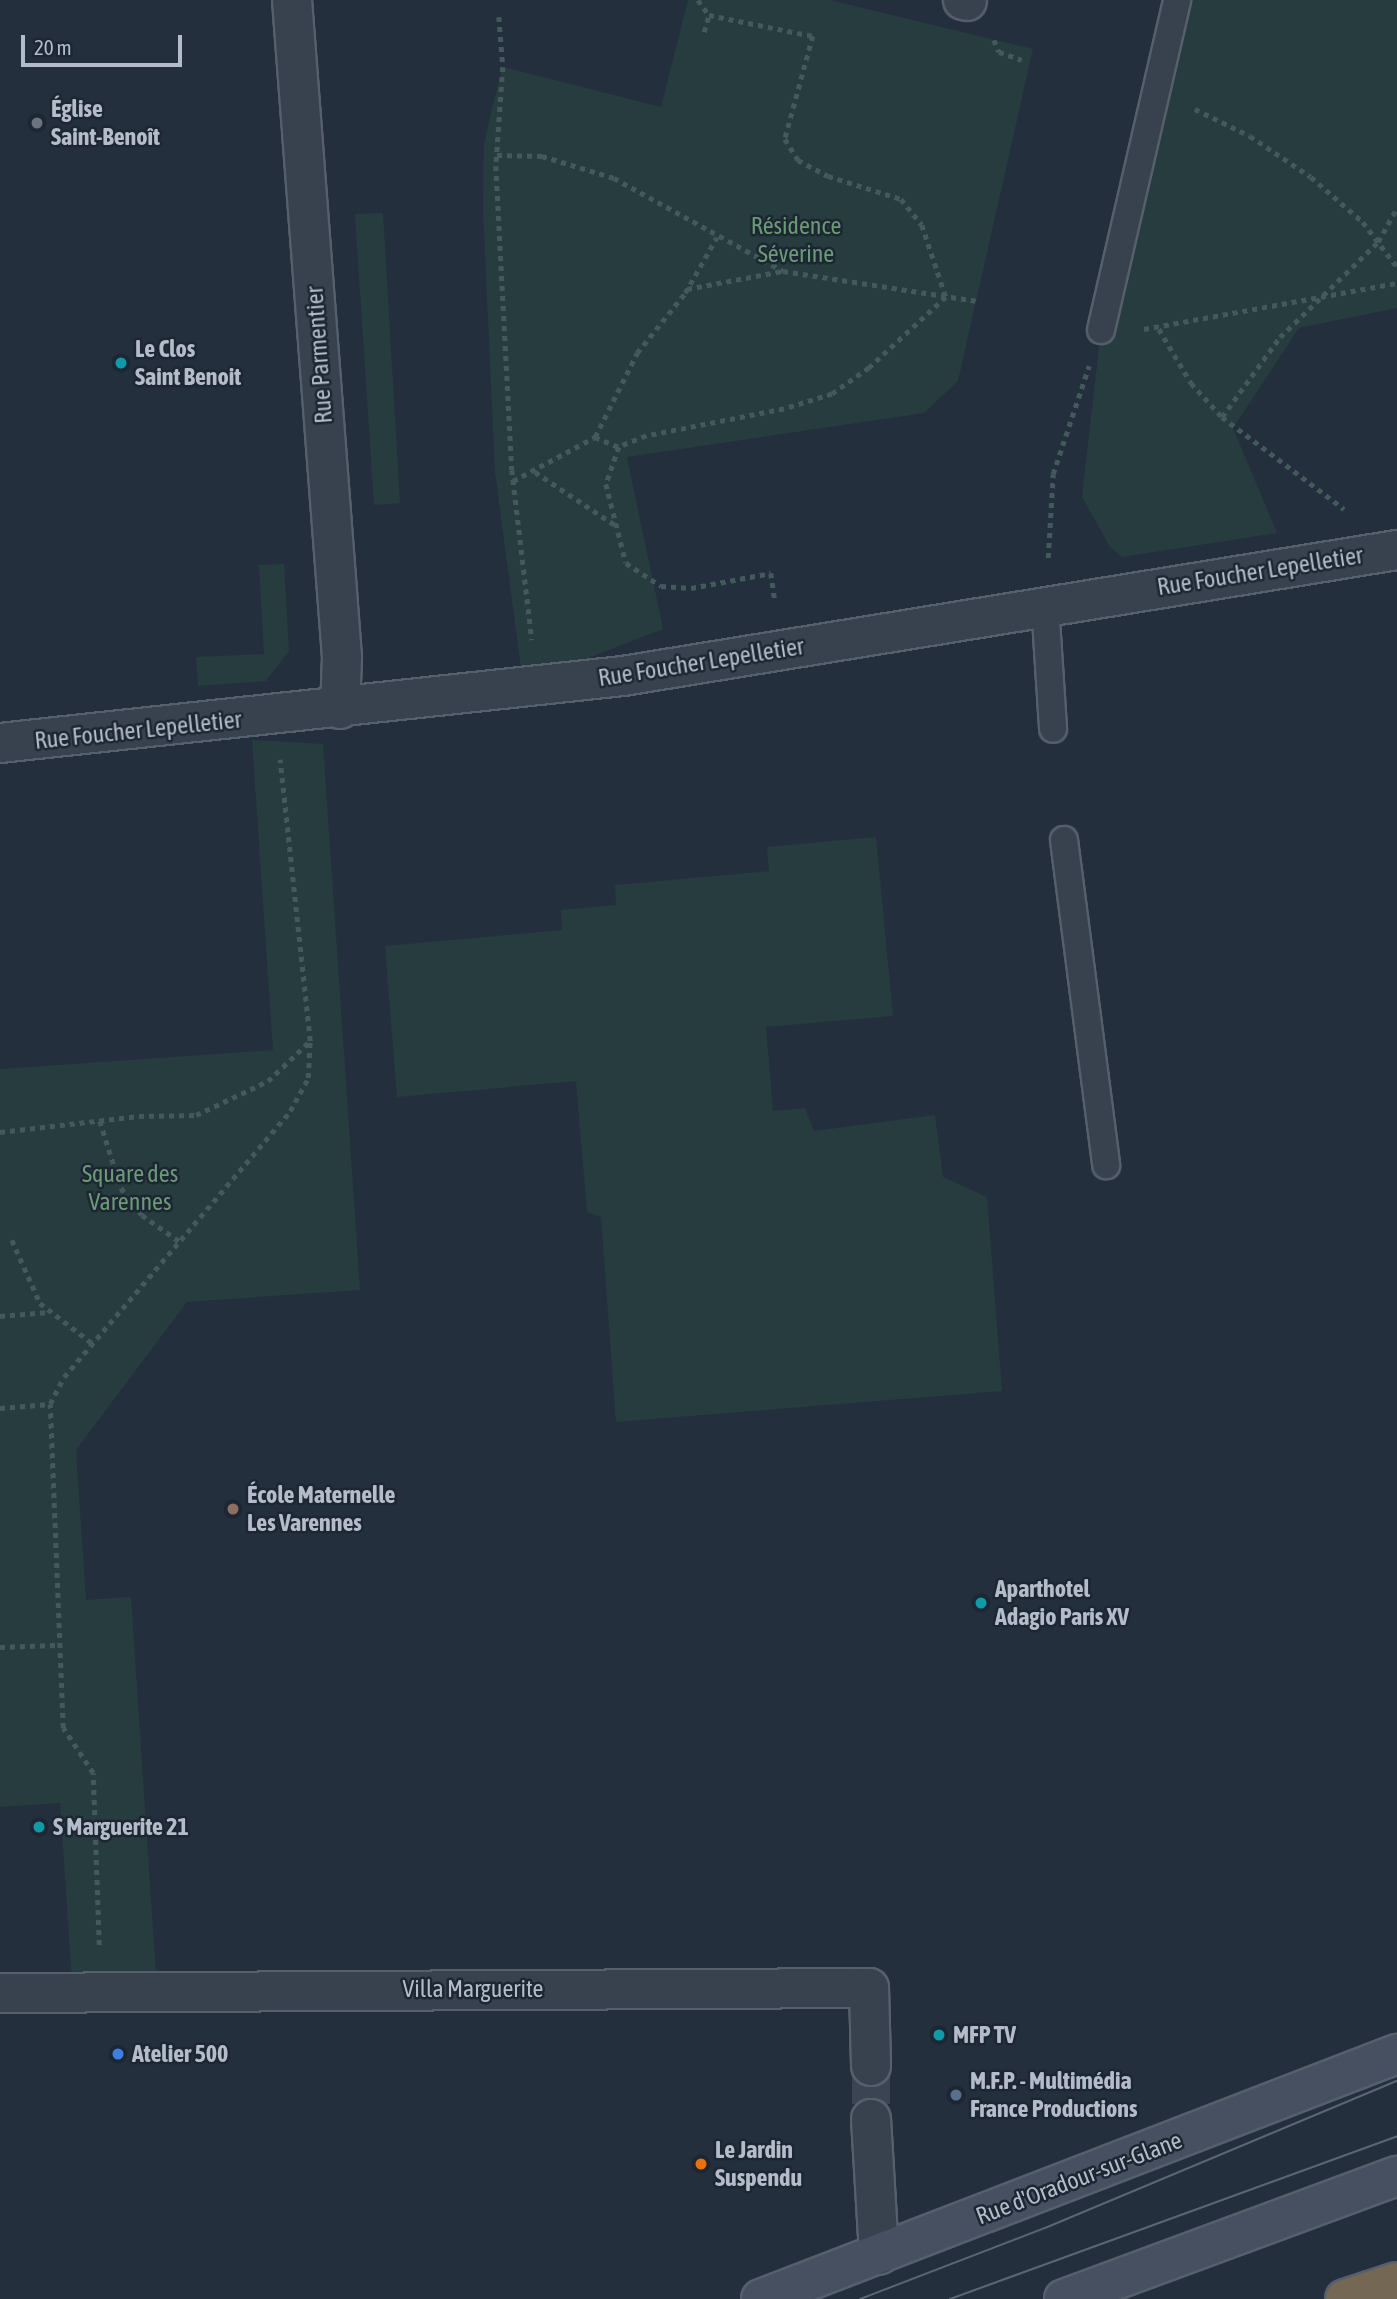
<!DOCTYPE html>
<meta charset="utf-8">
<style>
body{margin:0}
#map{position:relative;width:1397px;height:2299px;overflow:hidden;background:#242f3e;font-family:"Asap Condensed",sans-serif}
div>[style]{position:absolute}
.green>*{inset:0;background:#263c3f}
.street-tunnel>*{height:38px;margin-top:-19px;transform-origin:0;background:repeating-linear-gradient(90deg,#3a4453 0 38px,transparent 0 57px)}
.path>*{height:4.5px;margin-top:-2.25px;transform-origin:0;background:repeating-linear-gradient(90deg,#44595c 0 5px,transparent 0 10px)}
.roads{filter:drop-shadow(2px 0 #565f6c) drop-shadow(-2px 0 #565f6c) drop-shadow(0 2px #565f6c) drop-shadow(0 -2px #565f6c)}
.lane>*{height:26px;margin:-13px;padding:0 13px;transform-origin:13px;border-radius:13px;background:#38414e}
.street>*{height:38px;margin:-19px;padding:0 19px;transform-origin:19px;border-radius:19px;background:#38414e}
.secondary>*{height:38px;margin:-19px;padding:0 19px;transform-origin:19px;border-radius:19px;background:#465061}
.highway>*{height:38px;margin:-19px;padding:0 19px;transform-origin:19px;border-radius:19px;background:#746855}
.tram>*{height:2px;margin:-1px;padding:0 1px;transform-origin:1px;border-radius:1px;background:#5a6575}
.dots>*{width:19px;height:19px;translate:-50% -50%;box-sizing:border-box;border:4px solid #1d2633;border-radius:50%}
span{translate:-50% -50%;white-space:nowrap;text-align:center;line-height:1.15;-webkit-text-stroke:5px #1d2633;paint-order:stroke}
.poi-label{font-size:24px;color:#b4bcc9;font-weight:700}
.left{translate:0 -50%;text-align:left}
.park-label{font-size:24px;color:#6b9a76}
.street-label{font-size:24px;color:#b4bcc9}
.scale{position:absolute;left:21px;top:35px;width:161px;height:32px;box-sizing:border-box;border:4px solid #b4bcc9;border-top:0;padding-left:9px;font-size:21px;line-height:24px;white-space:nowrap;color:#b4bcc9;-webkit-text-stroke:5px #1d2633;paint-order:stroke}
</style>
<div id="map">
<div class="green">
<div style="clip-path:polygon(688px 0,830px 0,1033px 49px,958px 381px,924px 413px,627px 457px,663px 629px,523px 683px,495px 472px,483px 209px,484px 145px,492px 108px,503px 67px,661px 107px)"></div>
<div style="clip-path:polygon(1175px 0,1397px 0,1397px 308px,1299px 328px,1233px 428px,1277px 533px,1122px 557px,1110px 547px,1082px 497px,1102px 321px)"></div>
<div style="clip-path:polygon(383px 213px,400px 503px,374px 505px,355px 214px)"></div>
<div style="clip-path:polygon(284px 564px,289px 651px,266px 681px,198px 686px,196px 657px,264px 654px,259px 565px)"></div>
<div style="clip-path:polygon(252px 740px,323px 744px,360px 1290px,187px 1302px,76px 1450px,86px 1600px,131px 1597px,156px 1975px,72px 1981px,60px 1803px,0 1807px,0 1069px,273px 1050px)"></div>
<div style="clip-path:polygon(876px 837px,893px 1016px,766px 1027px,773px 1111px,805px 1108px,814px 1131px,935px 1115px,943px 1177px,987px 1197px,1002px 1391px,616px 1422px,601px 1217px,587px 1212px,576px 1081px,397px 1097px,385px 946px,562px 930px,561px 910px,616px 905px,615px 885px,769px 871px,767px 847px)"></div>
</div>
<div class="street-tunnel">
<div style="left:871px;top:2066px;width:53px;rotate:90deg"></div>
</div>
<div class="path">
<div style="left:698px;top:0;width:19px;rotate:54deg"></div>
<div style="left:709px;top:15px;width:106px;rotate:11.4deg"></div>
<div style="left:813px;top:36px;width:107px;rotate:105.2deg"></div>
<div style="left:785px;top:139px;width:25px;rotate:58deg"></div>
<div style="left:798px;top:160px;width:34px;rotate:28deg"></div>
<div style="left:828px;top:176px;width:77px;rotate:17.5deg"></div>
<div style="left:901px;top:199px;width:33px;rotate:51deg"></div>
<div style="left:922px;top:225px;width:76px;rotate:71.6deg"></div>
<div style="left:946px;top:297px;width:105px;rotate:137.3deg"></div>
<div style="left:869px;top:368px;width:45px;rotate:144.9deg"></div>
<div style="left:832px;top:394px;width:50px;rotate:162.6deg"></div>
<div style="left:784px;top:409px;width:141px;rotate:168.9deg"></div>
<div style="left:646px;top:436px;width:29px;rotate:158deg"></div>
<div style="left:619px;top:447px;width:39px;rotate:109deg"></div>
<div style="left:606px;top:484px;width:81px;rotate:75.8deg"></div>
<div style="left:626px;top:563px;width:42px;rotate:33.3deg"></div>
<div style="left:661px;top:586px;width:30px;rotate:4deg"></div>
<div style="left:691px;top:588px;width:81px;rotate:-10.6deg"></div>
<div style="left:771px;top:573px;width:30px;rotate:82deg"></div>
<div style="left:499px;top:17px;width:50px;rotate:85.4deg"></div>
<div style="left:503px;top:67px;width:99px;rotate:94deg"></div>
<div style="left:496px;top:166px;width:304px;rotate:87deg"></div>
<div style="left:512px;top:470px;width:171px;rotate:83.3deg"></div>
<div style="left:704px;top:32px;width:18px;rotate:-74deg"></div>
<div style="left:994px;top:40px;width:13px;rotate:67deg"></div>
<div style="left:999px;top:52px;width:24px;rotate:19deg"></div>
<div style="left:1195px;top:109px;width:61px;rotate:26.1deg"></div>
<div style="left:1250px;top:136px;width:73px;rotate:33.9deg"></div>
<div style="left:1311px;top:177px;width:69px;rotate:40.9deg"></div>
<div style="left:1363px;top:222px;width:56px;rotate:52.9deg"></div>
<div style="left:497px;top:155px;width:45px;rotate:1.3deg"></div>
<div style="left:542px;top:156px;width:75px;rotate:17deg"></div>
<div style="left:614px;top:178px;width:193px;rotate:28.8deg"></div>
<div style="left:783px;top:271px;width:195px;rotate:8.8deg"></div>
<div style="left:687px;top:289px;width:97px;rotate:-10.7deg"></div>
<div style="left:1144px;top:329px;width:257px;rotate:-10.3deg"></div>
<div style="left:1159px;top:329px;width:63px;rotate:59.3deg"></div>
<div style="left:1191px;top:383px;width:46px;rotate:47.6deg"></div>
<div style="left:1222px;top:417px;width:153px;rotate:37deg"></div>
<div style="left:1222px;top:417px;width:99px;rotate:-54.1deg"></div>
<div style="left:1280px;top:337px;width:136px;rotate:-44.1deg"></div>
<div style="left:1378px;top:242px;width:39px;rotate:-61deg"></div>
<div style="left:595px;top:437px;width:26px;rotate:23deg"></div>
<div style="left:535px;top:472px;width:100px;rotate:33.5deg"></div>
<div style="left:513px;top:481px;width:93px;rotate:-28.2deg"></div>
<div style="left:595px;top:437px;width:94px;rotate:-63.4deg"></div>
<div style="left:637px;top:353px;width:77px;rotate:-51.3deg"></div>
<div style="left:685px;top:293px;width:64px;rotate:-60.3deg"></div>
<div style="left:1048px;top:558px;width:84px;rotate:-86.6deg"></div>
<div style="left:1053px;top:474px;width:114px;rotate:-71.6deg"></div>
<div style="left:100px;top:1121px;width:70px;rotate:72.6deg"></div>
<div style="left:121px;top:1188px;width:34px;rotate:52deg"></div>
<div style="left:142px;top:1215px;width:45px;rotate:35.1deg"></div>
<div style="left:0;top:1132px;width:140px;rotate:-6.6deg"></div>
<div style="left:139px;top:1116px;width:57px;rotate:-1deg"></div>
<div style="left:196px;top:1115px;width:80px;rotate:-25.3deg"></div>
<div style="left:268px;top:1081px;width:58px;rotate:-43.6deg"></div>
<div style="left:12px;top:1240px;width:69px;rotate:66deg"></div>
<div style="left:40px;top:1303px;width:66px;rotate:37.6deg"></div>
<div style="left:0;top:1316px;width:49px;rotate:-4.7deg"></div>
<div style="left:0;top:1408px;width:50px;rotate:-4.6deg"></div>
<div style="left:0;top:1647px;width:56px;rotate:-2deg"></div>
<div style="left:99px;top:1945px;width:172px;rotate:-92deg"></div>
<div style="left:93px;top:1773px;width:54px;rotate:-123.7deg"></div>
<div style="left:63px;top:1728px;width:324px;rotate:-92.3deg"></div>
<div style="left:50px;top:1404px;width:30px;rotate:-63deg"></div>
<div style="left:64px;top:1377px;width:349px;rotate:-49.6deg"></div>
<div style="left:290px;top:1111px;width:38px;rotate:-61deg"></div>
<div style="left:308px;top:1078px;width:37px;rotate:-87deg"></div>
<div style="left:310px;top:1041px;width:283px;rotate:-96.1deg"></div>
</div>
<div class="roads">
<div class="lane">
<div style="left:1101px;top:330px;width:339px;rotate:-77deg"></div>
<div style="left:1045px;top:604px;width:125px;rotate:86.3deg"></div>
<div style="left:1064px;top:840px;width:328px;rotate:82.6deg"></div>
</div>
<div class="street">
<div style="left:292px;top:0;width:659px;rotate:85.65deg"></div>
<div style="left:342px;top:657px;width:52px;rotate:92.2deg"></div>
<div style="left:963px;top:0;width:4px;rotate:14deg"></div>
<div style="left:0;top:743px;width:627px;rotate:-6.14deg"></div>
<div style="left:623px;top:676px;width:784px;rotate:-9.25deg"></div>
<div style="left:0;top:1993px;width:869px;rotate:-0.33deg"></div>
<div style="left:869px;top:1988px;width:78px;rotate:88.5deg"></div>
<div style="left:871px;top:2119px;width:136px;rotate:86.6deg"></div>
</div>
<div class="secondary">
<div style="left:761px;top:2299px;width:682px;rotate:-21.07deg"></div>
<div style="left:1064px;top:2299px;width:355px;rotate:-20.3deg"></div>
</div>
<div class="highway">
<div style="left:1345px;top:2299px;width:55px;rotate:-18.1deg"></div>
</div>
</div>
<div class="tram">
<div style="left:860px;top:2299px;width:198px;rotate:-21deg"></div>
<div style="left:1045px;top:2228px;width:381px;rotate:-22.7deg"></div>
<div style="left:950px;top:2299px;width:476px;rotate:-20deg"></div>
</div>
<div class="dots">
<div style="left:37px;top:123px;background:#6b7280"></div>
<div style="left:121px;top:363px;background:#0f9aa8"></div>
<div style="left:233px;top:1509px;background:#8d6e63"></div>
<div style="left:981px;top:1603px;background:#0f9aa8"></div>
<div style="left:39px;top:1827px;background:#0f9aa8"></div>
<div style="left:939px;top:2035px;background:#0f9aa8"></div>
<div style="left:118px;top:2054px;background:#3f7fe0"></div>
<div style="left:956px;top:2095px;background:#5c6f8a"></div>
<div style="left:701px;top:2164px;background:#e8710a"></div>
</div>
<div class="poi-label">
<span class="left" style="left:51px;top:123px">Église<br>Saint-Benoît</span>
<span class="left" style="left:135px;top:363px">Le Clos<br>Saint Benoit</span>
<span class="left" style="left:247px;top:1509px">École Maternelle<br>Les Varennes</span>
<span class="left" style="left:995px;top:1603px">Aparthotel<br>Adagio Paris XV</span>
<span class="left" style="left:53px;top:1827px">S Marguerite 21</span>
<span class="left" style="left:953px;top:2035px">MFP TV</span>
<span class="left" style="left:132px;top:2054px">Atelier 500</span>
<span class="left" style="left:970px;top:2095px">M.F.P. - Multimédia<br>France Productions</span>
<span class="left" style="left:715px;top:2164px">Le Jardin<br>Suspendu</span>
</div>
<div class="park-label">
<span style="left:796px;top:240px">Résidence<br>Séverine</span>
<span style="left:130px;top:1188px">Square des<br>Varennes</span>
</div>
<div class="street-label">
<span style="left:319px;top:355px;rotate:-94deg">Rue Parmentier</span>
<span style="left:1260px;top:571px;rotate:-9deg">Rue Foucher Lepelletier</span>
<span style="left:701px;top:662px;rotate:-9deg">Rue Foucher Lepelletier</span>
<span style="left:138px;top:730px;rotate:-6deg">Rue Foucher Lepelletier</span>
<span style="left:473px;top:1989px">Villa Marguerite</span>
<span style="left:1079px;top:2178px;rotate:-21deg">Rue d'Oradour-sur-Glane</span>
</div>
<div class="scale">20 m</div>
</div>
